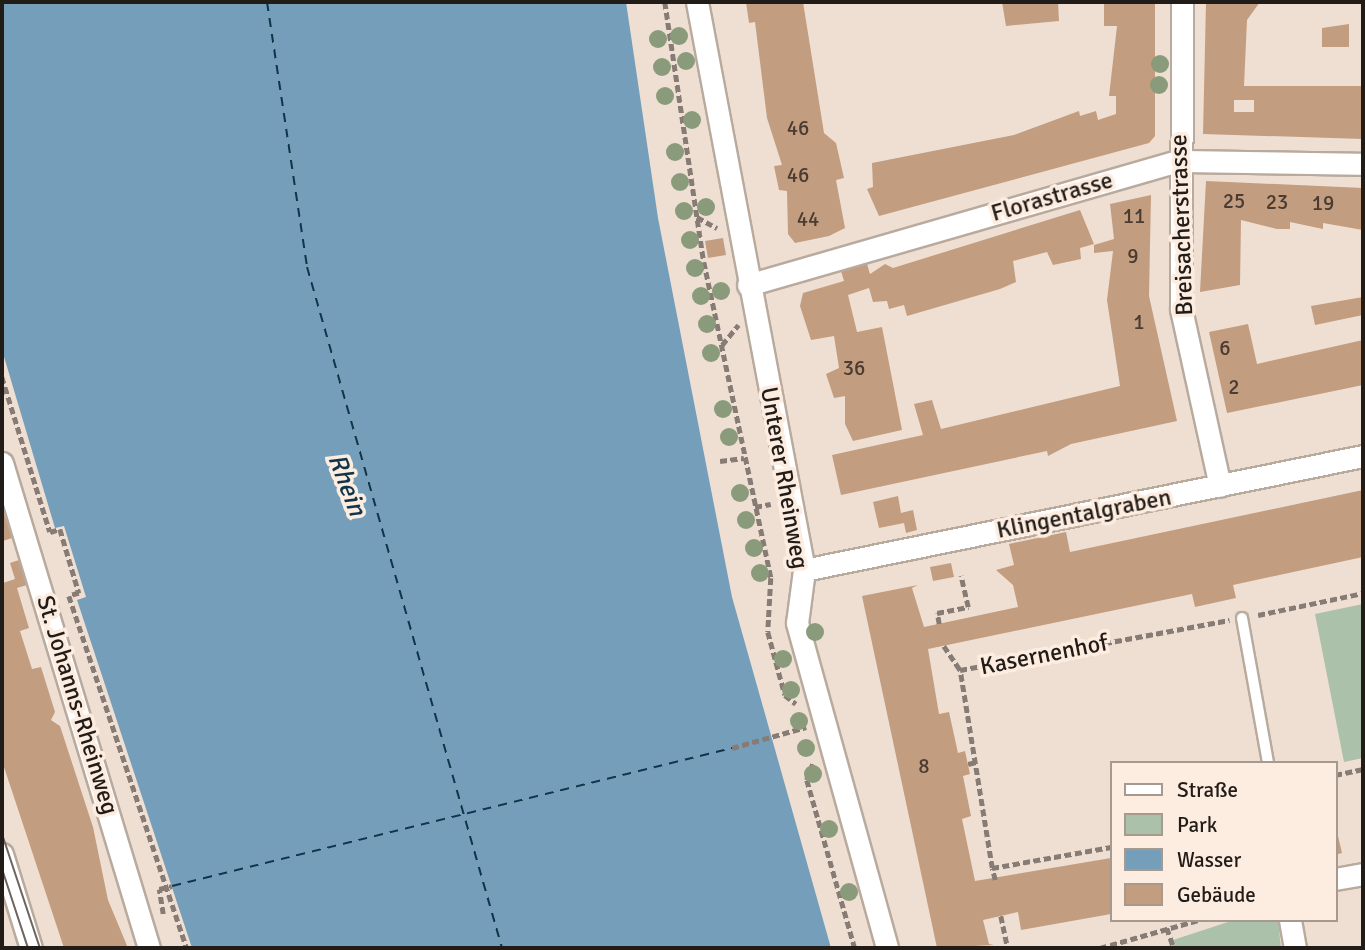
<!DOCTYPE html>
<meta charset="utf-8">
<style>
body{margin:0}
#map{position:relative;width:1365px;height:950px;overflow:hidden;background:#efdfd3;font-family:Signika,sans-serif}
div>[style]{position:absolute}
.green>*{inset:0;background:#acc1aa}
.water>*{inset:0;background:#749eb9}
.ferry>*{height:2px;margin-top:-1px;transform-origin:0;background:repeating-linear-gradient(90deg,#113449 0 9px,transparent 0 16px)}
.building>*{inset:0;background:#c39d7f}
.path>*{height:4.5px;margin-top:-2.25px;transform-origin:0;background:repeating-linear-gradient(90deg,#877c75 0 7px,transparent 0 10.5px)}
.roads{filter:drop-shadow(2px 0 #b9aa9e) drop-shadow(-2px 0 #b9aa9e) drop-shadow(0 2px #b9aa9e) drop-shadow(0 -2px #b9aa9e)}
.lane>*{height:10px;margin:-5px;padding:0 5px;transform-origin:5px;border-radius:5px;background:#fff}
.street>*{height:21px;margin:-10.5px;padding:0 10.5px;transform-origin:10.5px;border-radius:10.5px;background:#fff}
.tram>*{height:2px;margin:-1px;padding:0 1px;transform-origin:1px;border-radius:1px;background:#6f655e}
.trees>*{width:18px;height:18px;margin:-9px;border-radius:50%;background:#899b7a}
span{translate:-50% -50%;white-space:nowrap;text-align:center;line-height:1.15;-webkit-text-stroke:7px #fdece0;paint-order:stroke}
.number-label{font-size:21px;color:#4a3c32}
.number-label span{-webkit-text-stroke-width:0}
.street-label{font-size:24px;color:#221c18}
.water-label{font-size:26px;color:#113449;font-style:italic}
.frame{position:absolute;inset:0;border:4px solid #221c18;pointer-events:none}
.legend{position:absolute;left:1110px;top:761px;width:228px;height:161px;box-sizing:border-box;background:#fdece0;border:2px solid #a59990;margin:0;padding:9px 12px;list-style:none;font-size:21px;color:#221c18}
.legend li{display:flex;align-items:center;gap:14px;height:35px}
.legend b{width:35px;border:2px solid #a59990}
</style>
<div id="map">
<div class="green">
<div style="clip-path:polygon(1363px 604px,1363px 758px,1344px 762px,1315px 614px)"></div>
<div style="clip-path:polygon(1234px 920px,1278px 920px,1281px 948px,1172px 948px,1170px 941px)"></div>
</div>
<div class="water">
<div style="clip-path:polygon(2px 2px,626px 2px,658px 218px,732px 597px,831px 948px,192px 948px,77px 600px,86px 597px,64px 526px,55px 528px,2px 350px)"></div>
</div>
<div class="ferry">
<div style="left:267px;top:2px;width:268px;rotate:81.4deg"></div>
<div style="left:307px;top:267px;width:708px;rotate:74.02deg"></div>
<div style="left:172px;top:886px;width:577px;rotate:-13.84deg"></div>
</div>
<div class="building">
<div style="clip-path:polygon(746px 2px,803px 2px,824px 133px,836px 143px,844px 178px,836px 180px,845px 228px,829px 236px,795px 243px,788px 234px,787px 191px,779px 190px,774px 166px,782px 165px,767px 118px,755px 22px,749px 23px)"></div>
<div style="clip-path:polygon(1002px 2px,1058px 2px,1059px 21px,1006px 26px)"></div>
<div style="clip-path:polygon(1104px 2px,1155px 2px,1155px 136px,1149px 143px,879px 216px,867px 189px,873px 187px,872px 163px,1014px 135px,1079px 111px,1080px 116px,1096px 111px,1098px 120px,1116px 114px,1116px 96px,1109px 96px,1117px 26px,1104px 26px)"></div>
<div style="clip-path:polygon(evenodd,1206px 2px,1260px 2px,1247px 20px,1244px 86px,1363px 86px,1363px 139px,1203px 134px,1206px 2px,1234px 100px,1254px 100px,1254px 112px,1234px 112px,1234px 100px)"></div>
<div style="clip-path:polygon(1349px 24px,1349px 47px,1322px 47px,1322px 28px)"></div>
<div style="clip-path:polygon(1206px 181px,1363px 188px,1363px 230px,1323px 223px,1323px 229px,1290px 222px,1290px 229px,1277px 229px,1241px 220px,1240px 285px,1200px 292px)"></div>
<div style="clip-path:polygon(1151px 195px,1149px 296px,1177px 421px,1071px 444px,1048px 456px,1047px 451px,841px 495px,832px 455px,923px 435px,914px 404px,932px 400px,941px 429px,1120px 386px,1107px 300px,1113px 251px,1094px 253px,1094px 245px,1114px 239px,1110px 204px)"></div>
<div style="clip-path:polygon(1080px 210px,1094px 244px,1080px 248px,1081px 259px,1053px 265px,1047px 252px,1013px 261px,1016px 282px,1000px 289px,907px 316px,904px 305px,889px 309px,887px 301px,873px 302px,869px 288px,848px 295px,857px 332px,882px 327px,902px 430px,853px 441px,845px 424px,845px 396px,834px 398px,826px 374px,839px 368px,834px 336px,811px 340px,800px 306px,803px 293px,844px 281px,841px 271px,867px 264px,870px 274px,885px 264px,893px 268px)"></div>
<div style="clip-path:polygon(723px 238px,726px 255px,708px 258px,705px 241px)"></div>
<div style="clip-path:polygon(1363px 297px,1363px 315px,1315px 325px,1311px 306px)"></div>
<div style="clip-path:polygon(1248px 324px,1257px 364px,1363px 340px,1363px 385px,1227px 413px,1209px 332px)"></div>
<div style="clip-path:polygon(1363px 490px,1363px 557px,1233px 585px,1236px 598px,1195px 607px,1192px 594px,928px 649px,939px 714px,949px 712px,958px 753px,965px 751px,970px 774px,963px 776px,971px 816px,962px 819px,975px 881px,1111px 858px,1111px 914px,1021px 930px,1018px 912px,983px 920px,989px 944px,994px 945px,937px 948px,862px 596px,918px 585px,912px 588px,924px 627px,1018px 607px,1013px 585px,996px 570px,1014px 565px,1009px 544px,1066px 532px,1070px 552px)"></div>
<div style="clip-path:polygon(898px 496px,901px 513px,913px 510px,917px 530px,906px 533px,904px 523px,879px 528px,873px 502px)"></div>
<div style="clip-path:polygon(2px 507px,12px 538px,3px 541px,2px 536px)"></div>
<div style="clip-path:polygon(19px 560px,27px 585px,17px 588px,29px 628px,20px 631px,32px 669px,41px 667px,55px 712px,51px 720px,60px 726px,93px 827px,108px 900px,128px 948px,64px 948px,2px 761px,2px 593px,3px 583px,15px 579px,10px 563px)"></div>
<div style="clip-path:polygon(951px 563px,954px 577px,933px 581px,930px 567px)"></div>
<div style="clip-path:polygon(1335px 823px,1342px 853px,1335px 855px)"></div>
</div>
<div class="path">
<div style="left:665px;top:2px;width:263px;rotate:81.5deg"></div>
<div style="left:704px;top:262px;width:323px;rotate:78deg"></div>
<div style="left:771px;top:578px;width:54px;rotate:93.2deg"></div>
<div style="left:768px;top:632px;width:65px;rotate:74.9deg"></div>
<div style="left:785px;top:695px;width:14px;rotate:39deg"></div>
<div style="left:697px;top:217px;width:23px;rotate:29deg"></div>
<div style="left:722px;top:345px;width:26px;rotate:-51deg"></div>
<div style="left:2px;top:377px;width:162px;rotate:72.8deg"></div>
<div style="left:50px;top:532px;width:10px;rotate:-17deg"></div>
<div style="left:60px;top:529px;width:67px;rotate:73.5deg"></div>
<div style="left:79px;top:593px;width:10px;rotate:163deg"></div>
<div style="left:69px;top:596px;width:371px;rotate:71.5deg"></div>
<div style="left:720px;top:461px;width:24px;rotate:-7deg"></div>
<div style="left:755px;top:507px;width:16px;rotate:-11deg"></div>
<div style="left:1258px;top:615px;width:107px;rotate:-11.8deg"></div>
<div style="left:939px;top:624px;width:11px;rotate:-100deg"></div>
<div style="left:937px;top:613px;width:32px;rotate:-11deg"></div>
<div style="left:968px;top:607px;width:32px;rotate:-103deg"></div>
<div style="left:944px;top:646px;width:29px;rotate:56deg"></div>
<div style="left:732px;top:748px;width:77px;rotate:-15.8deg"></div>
<div style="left:813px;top:764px;width:17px;rotate:111deg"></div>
<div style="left:807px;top:780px;width:175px;rotate:74.1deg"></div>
<div style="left:968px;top:764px;width:8px;rotate:-14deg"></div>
<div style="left:1335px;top:775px;width:29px;rotate:-12deg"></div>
<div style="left:992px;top:868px;width:201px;rotate:-99.2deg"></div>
<div style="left:960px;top:670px;width:274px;rotate:-10.5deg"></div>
<div style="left:995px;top:880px;width:12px;rotate:-104deg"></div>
<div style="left:992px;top:868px;width:121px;rotate:-10deg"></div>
<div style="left:163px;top:914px;width:25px;rotate:-99deg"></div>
<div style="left:159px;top:889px;width:13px;rotate:-13deg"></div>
<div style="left:1001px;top:916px;width:33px;rotate:78deg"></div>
<div style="left:1167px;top:928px;width:21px;rotate:71deg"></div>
<div style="left:1100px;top:948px;width:102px;rotate:-15.9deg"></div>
</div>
<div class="roads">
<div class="lane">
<div style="left:1242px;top:618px;width:147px;rotate:79.8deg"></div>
</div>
<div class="street">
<div style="left:697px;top:2px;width:578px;rotate:79.33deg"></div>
<div style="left:804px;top:570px;width:53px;rotate:97.5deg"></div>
<div style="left:797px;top:623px;width:337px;rotate:74.5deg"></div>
<div style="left:1182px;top:2px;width:307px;rotate:90.2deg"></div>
<div style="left:1181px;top:309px;width:181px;rotate:77.6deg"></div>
<div style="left:748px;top:285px;width:448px;rotate:-16.1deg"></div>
<div style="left:1178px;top:161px;width:185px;rotate:0.9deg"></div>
<div style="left:2px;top:463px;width:507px;rotate:73.14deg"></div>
<div style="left:804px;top:570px;width:571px;rotate:-11.53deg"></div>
<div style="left:2px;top:854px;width:98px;rotate:72.9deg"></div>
<div style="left:1335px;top:879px;width:28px;rotate:-10deg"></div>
<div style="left:1290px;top:920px;width:28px;rotate:80deg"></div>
</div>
</div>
<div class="tram">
<div style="left:2px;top:834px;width:120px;rotate:71.6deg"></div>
<div style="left:2px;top:869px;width:83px;rotate:71.8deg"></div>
</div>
<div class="trees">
<div style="left:679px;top:36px"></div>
<div style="left:658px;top:39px"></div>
<div style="left:686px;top:61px"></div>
<div style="left:1160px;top:64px"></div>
<div style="left:662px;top:67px"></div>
<div style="left:1159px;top:85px"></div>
<div style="left:665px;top:96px"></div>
<div style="left:692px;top:120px"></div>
<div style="left:675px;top:152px"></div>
<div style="left:680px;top:182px"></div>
<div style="left:706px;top:207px"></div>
<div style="left:684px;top:211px"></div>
<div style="left:690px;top:240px"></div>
<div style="left:695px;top:268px"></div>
<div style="left:721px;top:291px"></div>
<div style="left:701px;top:296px"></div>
<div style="left:707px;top:324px"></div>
<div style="left:711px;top:353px"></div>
<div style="left:723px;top:409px"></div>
<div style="left:729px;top:437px"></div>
<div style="left:740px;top:493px"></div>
<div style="left:746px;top:520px"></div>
<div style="left:754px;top:548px"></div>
<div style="left:760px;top:573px"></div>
<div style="left:815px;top:632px"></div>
<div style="left:783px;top:659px"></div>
<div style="left:791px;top:690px"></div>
<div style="left:799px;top:721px"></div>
<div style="left:806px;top:748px"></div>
<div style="left:813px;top:774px"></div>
<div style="left:829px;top:829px"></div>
<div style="left:849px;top:892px"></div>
</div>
<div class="number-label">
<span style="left:798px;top:128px">46</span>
<span style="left:798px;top:175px">46</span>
<span style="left:1234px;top:201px">25</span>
<span style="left:1277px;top:202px">23</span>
<span style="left:1323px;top:203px">19</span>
<span style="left:1134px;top:216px">11</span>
<span style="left:808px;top:219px">44</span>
<span style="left:1133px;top:256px">9</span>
<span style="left:1139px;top:322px">1</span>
<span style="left:1225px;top:348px">6</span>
<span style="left:854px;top:368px">36</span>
<span style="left:1234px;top:387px">2</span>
<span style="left:924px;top:766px">8</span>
</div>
<div class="street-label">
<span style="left:1052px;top:197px;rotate:-16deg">Florastrasse</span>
<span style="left:1182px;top:225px;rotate:-92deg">Breisacherstrasse</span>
<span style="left:784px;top:478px;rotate:80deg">Unterer Rheinweg</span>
<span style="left:1084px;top:514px;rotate:-11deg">Klingentalgraben</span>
<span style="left:1044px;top:655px;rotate:-11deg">Kasernenhof</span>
<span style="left:77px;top:705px;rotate:73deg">St. Johanns-Rheinweg</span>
</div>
<div class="water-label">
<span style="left:346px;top:485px;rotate:69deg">Rhein</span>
</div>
<div class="frame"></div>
<ul class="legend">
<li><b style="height:9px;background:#fff"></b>Straße</li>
<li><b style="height:19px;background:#acc1aa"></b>Park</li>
<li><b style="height:19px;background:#749eb9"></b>Wasser</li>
<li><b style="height:19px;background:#c39d7f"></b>Gebäude</li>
</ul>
</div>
